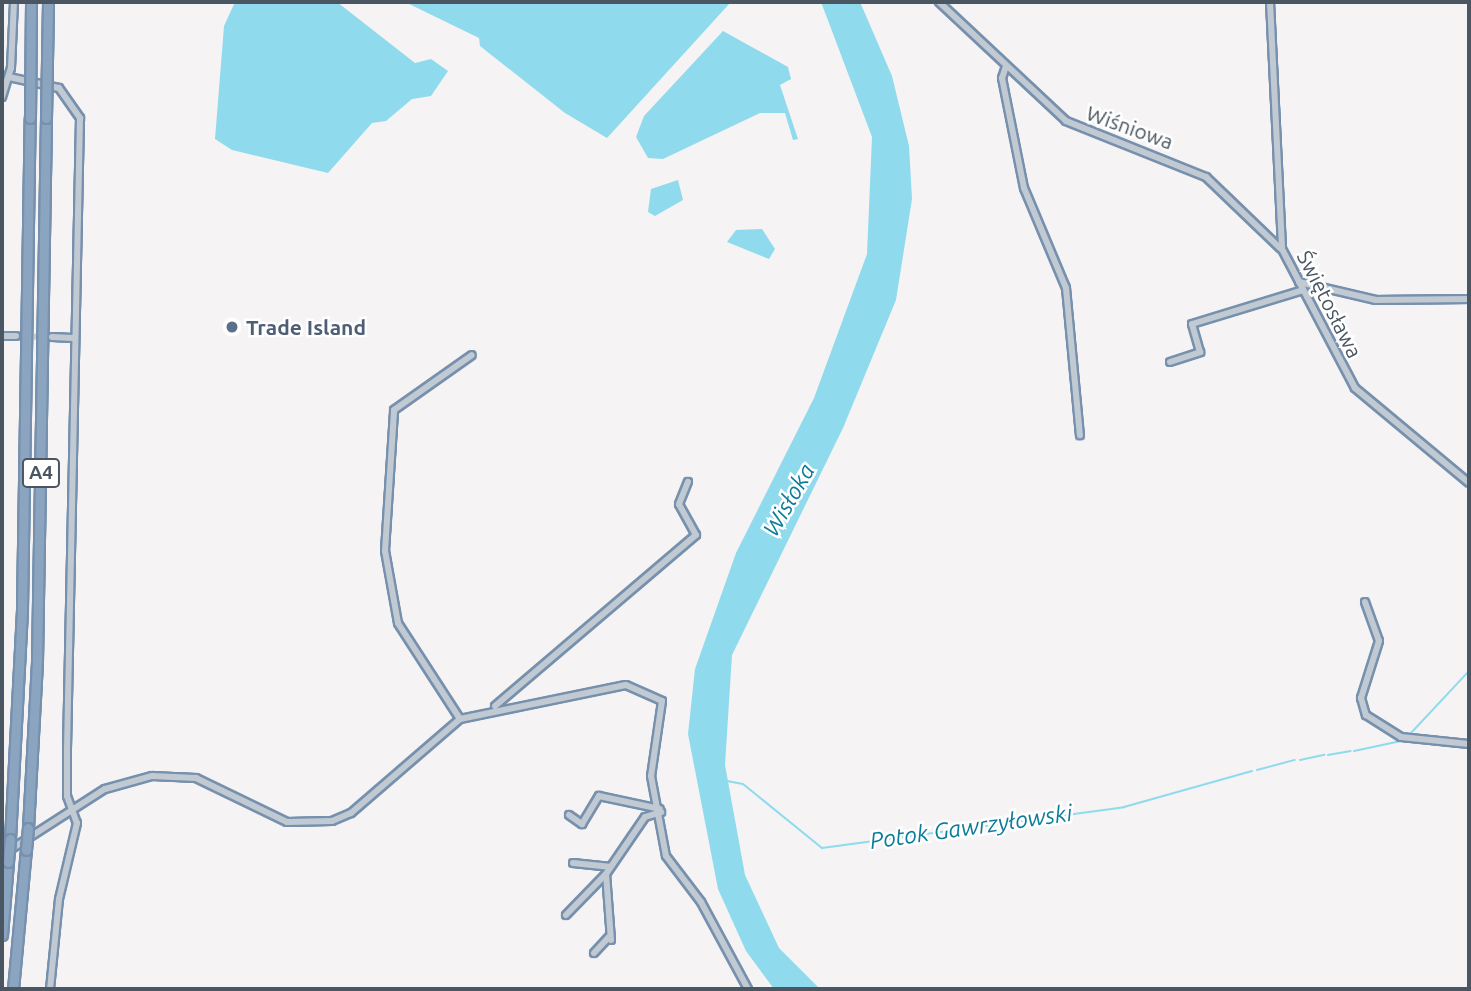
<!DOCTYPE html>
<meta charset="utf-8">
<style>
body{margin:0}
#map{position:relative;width:1471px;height:991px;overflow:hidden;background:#f5f3f3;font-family:Ubuntu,sans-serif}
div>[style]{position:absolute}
.water>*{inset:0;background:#90daee}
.stream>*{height:2px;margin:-1px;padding:0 1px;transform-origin:1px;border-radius:1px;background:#90daee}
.minor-tunnel>*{height:6px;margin-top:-3px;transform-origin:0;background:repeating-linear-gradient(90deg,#caccce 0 6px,transparent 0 9px)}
.roads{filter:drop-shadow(2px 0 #7690ad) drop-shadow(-2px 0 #7690ad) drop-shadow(0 2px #7690ad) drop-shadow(0 -2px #7690ad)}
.minor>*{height:6px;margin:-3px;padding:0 3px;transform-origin:3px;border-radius:3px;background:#c1cad2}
.highway>*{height:9px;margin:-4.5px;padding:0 4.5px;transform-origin:4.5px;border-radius:4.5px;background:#8ba5c1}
.bridges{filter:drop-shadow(2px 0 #7690ad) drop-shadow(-2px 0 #7690ad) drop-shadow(0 2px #7690ad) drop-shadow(0 -2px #7690ad)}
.highway-bridge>*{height:9px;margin:-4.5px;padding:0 4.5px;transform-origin:4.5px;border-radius:4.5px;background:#8ba5c1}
.dots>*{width:19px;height:19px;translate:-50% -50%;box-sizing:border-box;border:4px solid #fff;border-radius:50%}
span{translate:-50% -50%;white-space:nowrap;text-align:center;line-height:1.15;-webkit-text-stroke:5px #fff;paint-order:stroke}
.shield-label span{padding:2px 5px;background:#fff;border:2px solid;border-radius:5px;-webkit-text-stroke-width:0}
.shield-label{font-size:19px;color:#4a5661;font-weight:700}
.street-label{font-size:21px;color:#4a5661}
.service-label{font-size:21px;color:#4e5e75;font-weight:700}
.left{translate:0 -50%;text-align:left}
.water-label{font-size:23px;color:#0c7c9b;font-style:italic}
.frame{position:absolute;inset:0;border:4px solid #4a5661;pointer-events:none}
</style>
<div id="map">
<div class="water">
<div style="clip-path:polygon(235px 2px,337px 2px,415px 63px,431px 59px,448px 71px,431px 96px,412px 99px,386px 121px,372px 123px,328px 173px,232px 150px,215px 139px,224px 26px)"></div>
<div style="clip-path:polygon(405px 2px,729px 2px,730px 3px,607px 138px,565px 113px,480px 46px,479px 38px)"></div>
<div style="clip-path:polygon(821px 2px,860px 2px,892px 76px,909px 146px,912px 199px,896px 300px,843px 428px,732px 655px,725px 765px,745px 875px,779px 948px,820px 989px,774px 989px,746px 951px,718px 889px,688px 734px,695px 669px,736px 553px,814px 398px,867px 254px,872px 137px)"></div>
<div style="clip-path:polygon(723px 31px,788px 67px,791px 79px,780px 85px,798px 139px,793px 140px,785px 113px,760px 113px,663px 159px,648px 158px,636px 137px,644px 116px)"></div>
<div style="clip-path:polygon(678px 180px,683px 200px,655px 216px,648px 212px,651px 189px)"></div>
<div style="clip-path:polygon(762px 229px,775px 249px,769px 259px,727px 242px,736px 230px)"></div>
</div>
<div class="stream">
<div style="left:1411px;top:733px;width:85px;rotate:-46.9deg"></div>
<div style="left:1354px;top:751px;width:48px;rotate:-12deg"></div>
<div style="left:1328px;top:755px;width:23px;rotate:-10deg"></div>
<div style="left:1300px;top:760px;width:25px;rotate:-12deg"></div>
<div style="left:1257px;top:770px;width:39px;rotate:-15deg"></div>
<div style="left:727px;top:781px;width:16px;rotate:11deg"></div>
<div style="left:743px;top:784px;width:102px;rotate:39deg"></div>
<div style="left:822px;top:848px;width:305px;rotate:-7.7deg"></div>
<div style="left:1124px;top:807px;width:133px;rotate:-15.7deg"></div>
</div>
<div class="minor-tunnel">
<div style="left:16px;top:336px;width:36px;rotate:2deg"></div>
</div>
<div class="roads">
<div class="minor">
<div style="left:939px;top:2px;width:174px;rotate:43.1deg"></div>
<div style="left:1066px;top:121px;width:151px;rotate:21.8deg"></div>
<div style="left:1206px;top:177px;width:103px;rotate:43.8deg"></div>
<div style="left:1270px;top:2px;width:247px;rotate:87.2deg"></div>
<div style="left:1282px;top:249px;width:157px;rotate:62.3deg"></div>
<div style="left:1355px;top:388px;width:148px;rotate:39.8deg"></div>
<div style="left:1006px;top:66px;width:13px;rotate:108deg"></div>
<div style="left:1002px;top:78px;width:112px;rotate:78.7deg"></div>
<div style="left:1024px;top:188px;width:108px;rotate:67.2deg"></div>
<div style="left:1066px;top:288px;width:148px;rotate:84.6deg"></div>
<div style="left:9px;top:77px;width:51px;rotate:12.4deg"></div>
<div style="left:59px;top:88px;width:37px;rotate:55deg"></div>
<div style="left:80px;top:118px;width:632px;rotate:91.18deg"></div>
<div style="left:67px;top:750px;width:46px;rotate:90deg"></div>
<div style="left:67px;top:796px;width:29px;rotate:70deg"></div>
<div style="left:77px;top:823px;width:78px;rotate:103.3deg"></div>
<div style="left:59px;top:899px;width:90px;rotate:95.7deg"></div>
<div style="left:2px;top:97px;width:30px;rotate:-73deg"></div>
<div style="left:11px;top:68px;width:66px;rotate:-87.4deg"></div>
<div style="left:1299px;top:282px;width:79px;rotate:13.2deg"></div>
<div style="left:1376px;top:300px;width:93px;rotate:-0.6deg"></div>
<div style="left:2px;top:336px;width:14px"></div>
<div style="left:52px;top:337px;width:21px;rotate:3deg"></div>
<div style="left:1170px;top:362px;width:32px;rotate:-18deg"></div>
<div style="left:1200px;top:352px;width:29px;rotate:-106deg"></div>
<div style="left:1192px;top:324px;width:116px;rotate:-17deg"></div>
<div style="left:1365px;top:602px;width:41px;rotate:70.3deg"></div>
<div style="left:1379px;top:641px;width:60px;rotate:107.5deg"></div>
<div style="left:1361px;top:698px;width:18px;rotate:74deg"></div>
<div style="left:1366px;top:715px;width:41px;rotate:32.2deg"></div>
<div style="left:1401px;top:737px;width:68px;rotate:5.9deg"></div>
<div style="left:495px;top:706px;width:264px;rotate:-40.4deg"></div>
<div style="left:696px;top:535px;width:35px;rotate:-119deg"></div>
<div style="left:679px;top:504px;width:24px;rotate:-68deg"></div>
<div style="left:460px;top:719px;width:114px;rotate:-122.9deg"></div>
<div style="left:398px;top:623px;width:73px;rotate:-100.2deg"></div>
<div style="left:385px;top:551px;width:141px;rotate:-86.3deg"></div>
<div style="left:394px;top:410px;width:95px;rotate:-35.2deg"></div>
<div style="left:569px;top:815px;width:16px;rotate:35deg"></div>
<div style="left:582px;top:824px;width:33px;rotate:-59deg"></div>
<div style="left:599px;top:796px;width:62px;rotate:12deg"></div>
<div style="left:2px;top:855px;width:122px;rotate:-32.7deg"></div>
<div style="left:105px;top:789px;width:49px;rotate:-15.5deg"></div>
<div style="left:152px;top:776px;width:44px;rotate:2.6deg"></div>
<div style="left:196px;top:778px;width:101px;rotate:25.8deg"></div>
<div style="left:287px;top:822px;width:45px;rotate:-1.3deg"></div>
<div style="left:332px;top:821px;width:21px;rotate:-23deg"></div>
<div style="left:351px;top:813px;width:144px;rotate:-40.8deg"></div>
<div style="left:460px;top:719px;width:169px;rotate:-11.6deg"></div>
<div style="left:626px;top:685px;width:39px;rotate:24deg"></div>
<div style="left:662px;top:701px;width:76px;rotate:98.3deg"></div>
<div style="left:651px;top:776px;width:81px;rotate:79.4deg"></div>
<div style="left:666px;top:856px;width:58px;rotate:52.7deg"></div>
<div style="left:701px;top:902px;width:99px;rotate:61.6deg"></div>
<div style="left:573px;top:863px;width:36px;rotate:6deg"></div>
<div style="left:566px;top:915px;width:57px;rotate:-45.7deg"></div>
<div style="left:611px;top:940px;width:66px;rotate:-94.3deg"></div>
<div style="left:606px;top:874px;width:69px;rotate:-55.6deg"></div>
<div style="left:645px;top:817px;width:17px;rotate:-17deg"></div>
<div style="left:594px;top:953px;width:22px;rotate:-47deg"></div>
</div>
<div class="highway">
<div style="left:28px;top:828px;width:167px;rotate:-86.9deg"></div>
<div style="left:37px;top:661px;width:543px;rotate:-89.05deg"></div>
<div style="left:10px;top:839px;width:231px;rotate:-87deg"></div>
<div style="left:22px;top:608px;width:490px;rotate:-89.1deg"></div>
<div style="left:2px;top:935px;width:73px;rotate:-85.3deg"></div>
<div style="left:13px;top:989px;width:140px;rotate:-84.7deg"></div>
</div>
</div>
<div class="bridges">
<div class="highway-bridge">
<div style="left:30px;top:118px;width:116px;rotate:-89.5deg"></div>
<div style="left:46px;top:118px;width:116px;rotate:-89deg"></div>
<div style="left:26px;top:850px;width:22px;rotate:-85deg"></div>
<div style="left:8px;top:862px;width:23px;rotate:-85deg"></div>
</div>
</div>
<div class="dots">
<div style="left:232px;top:327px;background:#5c6f8a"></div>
</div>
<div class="shield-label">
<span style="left:41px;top:473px">A4</span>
</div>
<div class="street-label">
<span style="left:1130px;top:127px;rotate:20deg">Wiśniowa</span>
<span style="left:1330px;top:304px;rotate:63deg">Świętosława</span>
</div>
<div class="service-label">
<span class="left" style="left:246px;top:327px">Trade Island</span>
</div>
<div class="water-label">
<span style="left:789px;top:500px;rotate:-60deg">Wisłoka</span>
<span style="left:971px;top:827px;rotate:-8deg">Potok Gawrzyłowski</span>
</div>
<div class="frame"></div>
</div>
